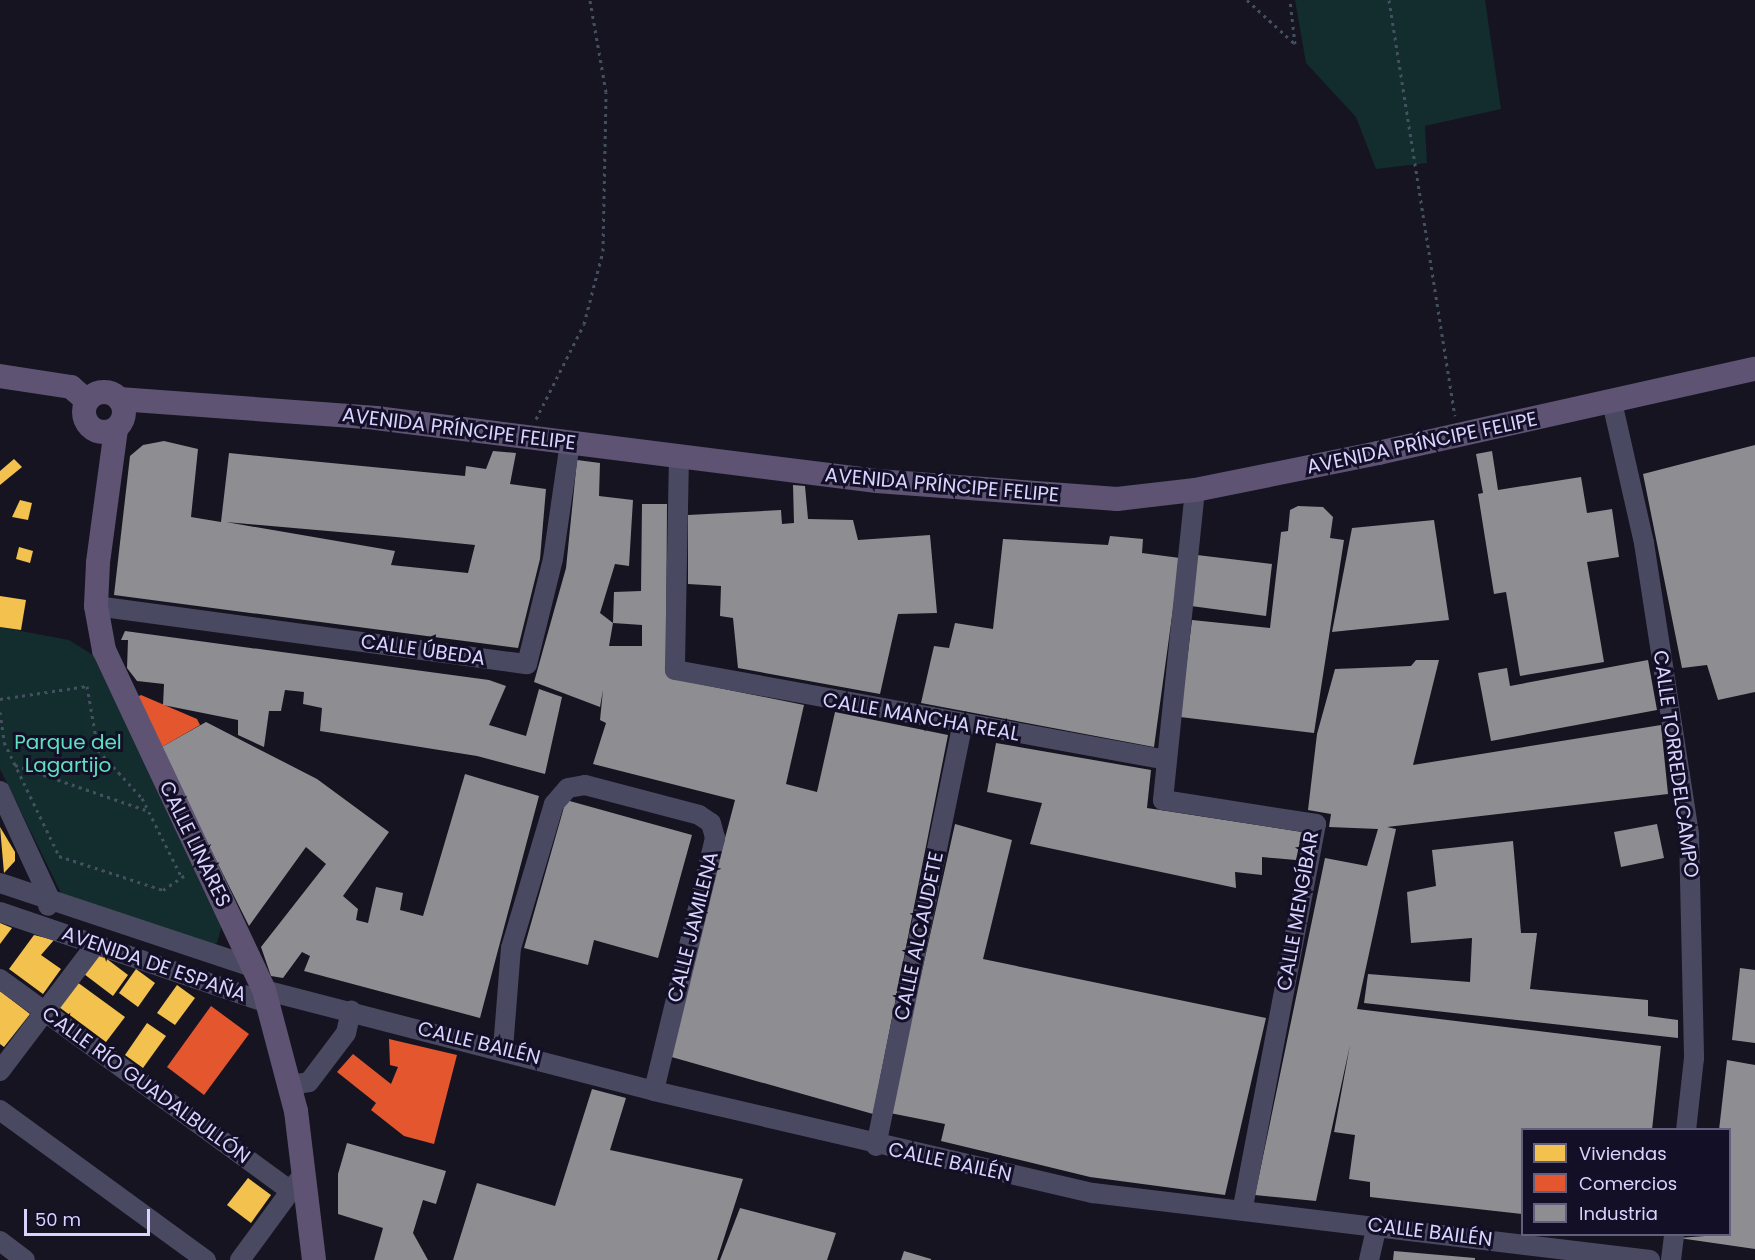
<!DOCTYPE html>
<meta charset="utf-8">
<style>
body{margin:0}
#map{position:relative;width:1755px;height:1260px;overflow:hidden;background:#161421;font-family:Poppins,sans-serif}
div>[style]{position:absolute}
.green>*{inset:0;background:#132c2d}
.homes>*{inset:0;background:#f2c14e}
.shops>*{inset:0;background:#e4572e}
.industry>*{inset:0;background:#8d8d92}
.path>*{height:3px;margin-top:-1.5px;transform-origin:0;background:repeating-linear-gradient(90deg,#44505f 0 3px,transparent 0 7.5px)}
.minor>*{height:20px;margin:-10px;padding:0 10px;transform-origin:10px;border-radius:10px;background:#4a4962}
.major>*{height:24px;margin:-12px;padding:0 12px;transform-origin:12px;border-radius:12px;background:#5e5373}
.major>.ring{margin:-12px;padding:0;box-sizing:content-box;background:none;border:24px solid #5e5373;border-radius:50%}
span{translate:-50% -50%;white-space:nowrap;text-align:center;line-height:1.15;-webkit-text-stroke:6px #130f26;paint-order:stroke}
.street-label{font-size:20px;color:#d9d4ff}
.park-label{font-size:20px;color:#5fe0c0}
.legend{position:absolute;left:1521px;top:1128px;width:210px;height:108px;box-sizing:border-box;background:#130f26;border:2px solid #625e7d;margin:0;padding:8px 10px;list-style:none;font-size:18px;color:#d9d4ff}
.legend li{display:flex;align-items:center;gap:12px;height:30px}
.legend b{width:30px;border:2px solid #625e7d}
.scale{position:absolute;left:24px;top:1209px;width:126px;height:27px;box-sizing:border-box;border:3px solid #d9d4ff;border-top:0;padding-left:8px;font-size:18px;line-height:21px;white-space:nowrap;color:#d9d4ff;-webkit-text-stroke:4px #130f26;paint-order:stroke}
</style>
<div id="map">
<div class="green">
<div style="clip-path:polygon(1295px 0,1485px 0,1501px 109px,1425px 126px,1427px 163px,1376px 169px,1356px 117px,1306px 63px)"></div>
<div style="clip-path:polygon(0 627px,69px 640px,93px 655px,223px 921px,217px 943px,206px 948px,62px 895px,0 769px)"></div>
</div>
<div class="homes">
<div style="clip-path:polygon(14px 459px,22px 467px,0 485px,0 471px)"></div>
<div style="clip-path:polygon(20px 500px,32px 503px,28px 520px,12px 517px)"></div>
<div style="clip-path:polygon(19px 547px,33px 551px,30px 563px,16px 559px)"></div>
<div style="clip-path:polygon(0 596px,26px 600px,21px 630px,0 627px)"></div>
<div style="clip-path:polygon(0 827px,15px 852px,15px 861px,4px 873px)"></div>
<div style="clip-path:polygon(0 923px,12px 928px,0 944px)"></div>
<div style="clip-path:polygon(34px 935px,54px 940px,41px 955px,61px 969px,43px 994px,9px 969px)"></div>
<div style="clip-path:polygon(99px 953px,128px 975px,113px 996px,84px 974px)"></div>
<div style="clip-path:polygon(136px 969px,155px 983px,138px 1007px,119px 993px)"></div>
<div style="clip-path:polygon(77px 982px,125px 1017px,106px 1042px,59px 1007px)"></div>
<div style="clip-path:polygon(177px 985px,195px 998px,175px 1025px,157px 1013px)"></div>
<div style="clip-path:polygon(0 991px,30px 1014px,4px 1047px,0 1044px)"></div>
<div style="clip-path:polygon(147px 1023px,166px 1036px,143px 1068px,125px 1055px)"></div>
<div style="clip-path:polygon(248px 1178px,271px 1195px,251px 1223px,227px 1205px)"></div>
</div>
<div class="shops">
<div style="clip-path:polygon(141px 695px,197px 719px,200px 725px,160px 748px,135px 698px)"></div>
<div style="clip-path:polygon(211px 1006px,249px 1034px,204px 1095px,167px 1067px)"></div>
<div style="clip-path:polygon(389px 1039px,457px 1055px,434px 1144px,404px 1136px,371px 1110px,376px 1103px,337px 1072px,353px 1054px,391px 1084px,398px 1067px,390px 1065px)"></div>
</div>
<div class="industry">
<div style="clip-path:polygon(evenodd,164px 441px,198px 449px,191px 517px,221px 522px,229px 453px,465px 476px,466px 466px,486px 469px,493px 451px,516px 453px,510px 484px,546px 489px,540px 559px,518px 648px,114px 595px,130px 456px,143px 445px,164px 441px,226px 522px,396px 537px,475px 545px,468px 573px,391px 565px,395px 551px,226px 522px)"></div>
<div style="clip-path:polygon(1755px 445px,1755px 692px,1718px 700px,1707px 665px,1682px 668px,1643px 474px)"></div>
<div style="clip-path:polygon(1492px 451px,1498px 490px,1581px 477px,1587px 513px,1612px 509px,1619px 557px,1587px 562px,1604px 662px,1520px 676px,1506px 592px,1494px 594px,1478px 494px,1483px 493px,1476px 454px)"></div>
<div style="clip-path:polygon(577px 460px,600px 463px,599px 496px,633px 500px,629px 566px,615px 564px,600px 613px,613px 623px,609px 646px,642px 646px,642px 625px,613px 623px,614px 592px,641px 591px,642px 504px,667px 504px,666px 673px,679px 680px,804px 705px,786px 784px,817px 792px,835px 712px,948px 735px,873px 1114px,668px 1056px,735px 800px,593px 764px,606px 723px,600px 720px,603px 690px,600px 707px,534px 682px,566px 568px)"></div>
<div style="clip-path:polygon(793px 485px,805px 486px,808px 519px,853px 520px,858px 540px,930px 535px,937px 613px,898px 614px,880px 694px,738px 668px,733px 618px,720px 616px,721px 586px,688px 584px,688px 515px,781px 510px,782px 524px,794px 523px)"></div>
<div style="clip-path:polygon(1298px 506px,1323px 507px,1333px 517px,1330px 538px,1344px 540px,1314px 733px,1180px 717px,1192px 620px,1270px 628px,1281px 532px,1288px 531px,1290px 510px)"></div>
<div style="clip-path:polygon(1434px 520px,1449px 620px,1332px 632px,1352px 528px)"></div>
<div style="clip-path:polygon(1110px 536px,1143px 539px,1142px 553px,1180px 558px,1154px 747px,921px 703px,934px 646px,949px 648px,955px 623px,993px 629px,1003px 539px,1108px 545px)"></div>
<div style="clip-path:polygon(1197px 555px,1272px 564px,1266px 616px,1191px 606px)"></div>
<div style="clip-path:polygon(125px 631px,489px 680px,506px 686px,489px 725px,526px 736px,539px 689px,562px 697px,545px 774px,477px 756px,320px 731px,322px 708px,303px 704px,304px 692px,285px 690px,281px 711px,269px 711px,264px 747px,238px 735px,238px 720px,163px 705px,164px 684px,137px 681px,127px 668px,128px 640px,121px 640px)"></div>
<div style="clip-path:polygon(1416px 660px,1439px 660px,1413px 765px,1661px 725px,1668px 794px,1387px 827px,1396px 829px,1357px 1009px,1661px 1046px,1652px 1130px,1522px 1130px,1522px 1214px,1370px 1197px,1370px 1182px,1349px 1179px,1355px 1135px,1334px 1132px,1350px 1045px,1316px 1201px,1255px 1195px,1325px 858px,1367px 866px,1378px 829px,1329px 827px,1331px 814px,1308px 810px,1317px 734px,1335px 669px,1411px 666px)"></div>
<div style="clip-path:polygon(1648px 660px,1657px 710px,1491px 741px,1478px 673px,1507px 668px,1510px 686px)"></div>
<div style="clip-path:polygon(206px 722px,317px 779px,389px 832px,343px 896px,358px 909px,356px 920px,368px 923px,376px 887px,403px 893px,400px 910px,423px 916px,465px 774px,539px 796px,480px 1018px,304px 971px,310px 956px,302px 952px,283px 978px,271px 976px,261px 947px,326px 864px,306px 847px,249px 926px,160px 748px)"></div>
<div style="clip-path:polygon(996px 743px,1151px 770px,1147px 808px,1302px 832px,1296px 860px,1262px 857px,1262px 875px,1235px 872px,1236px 888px,1030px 844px,1042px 803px,987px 792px)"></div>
<div style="clip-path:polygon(566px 800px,692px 835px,658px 958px,594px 940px,588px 965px,524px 948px)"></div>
<div style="clip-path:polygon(955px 824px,1012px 840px,983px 959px,1266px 1018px,1225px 1195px,1090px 1177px,941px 1141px,945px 1124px,890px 1113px)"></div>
<div style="clip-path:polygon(1657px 824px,1664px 858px,1621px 867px,1614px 832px)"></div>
<div style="clip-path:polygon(1513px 841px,1521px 933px,1537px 933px,1530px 989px,1648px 1000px,1648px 1016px,1678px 1020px,1678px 1038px,1364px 1003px,1368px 974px,1470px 982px,1472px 938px,1411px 943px,1407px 892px,1436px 886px,1432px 850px)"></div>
<div style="clip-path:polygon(1740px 968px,1755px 970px,1755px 1043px,1732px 1040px)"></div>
<div style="clip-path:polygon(1727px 1060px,1755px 1065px,1755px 1249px,1679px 1238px,1730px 1234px,1730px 1130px,1719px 1130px)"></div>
<div style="clip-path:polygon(592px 1089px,626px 1098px,610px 1150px,743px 1179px,717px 1260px,453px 1260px,477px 1183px,555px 1206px)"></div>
<div style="clip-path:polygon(347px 1143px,446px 1171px,436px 1204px,423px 1200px,413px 1233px,428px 1260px,374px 1260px,383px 1228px,338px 1214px,338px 1174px)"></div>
<div style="clip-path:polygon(740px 1208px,836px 1233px,827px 1260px,720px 1260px)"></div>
<div style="clip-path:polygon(904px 1251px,931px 1259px,931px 1260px,901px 1260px)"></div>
<div style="clip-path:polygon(1394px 1251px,1475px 1258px,1475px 1260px,1393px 1260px)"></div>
</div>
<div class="path">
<div style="left:1247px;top:0;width:65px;rotate:42.5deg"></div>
<div style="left:1295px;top:44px;width:44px;rotate:-96.5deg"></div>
<div style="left:1389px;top:0;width:421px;rotate:81deg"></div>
<div style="left:536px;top:419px;width:106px;rotate:-63.2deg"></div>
<div style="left:584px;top:324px;width:75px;rotate:-75.4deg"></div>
<div style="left:603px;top:251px;width:159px;rotate:-88.9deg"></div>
<div style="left:606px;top:92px;width:93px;rotate:-99.9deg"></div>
<div style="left:0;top:699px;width:88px;rotate:-8.5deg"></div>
<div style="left:87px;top:686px;width:65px;rotate:80.2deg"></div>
<div style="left:98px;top:750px;width:65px;rotate:47.5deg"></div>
<div style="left:142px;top:798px;width:89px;rotate:63.4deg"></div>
<div style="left:0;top:712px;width:30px;rotate:82deg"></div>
<div style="left:4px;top:742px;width:127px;rotate:64.2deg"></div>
<div style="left:59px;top:856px;width:109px;rotate:18.1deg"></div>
<div style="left:163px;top:890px;width:29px;rotate:-34deg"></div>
<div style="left:15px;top:765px;width:139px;rotate:19deg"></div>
</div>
<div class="minor">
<div style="left:1612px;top:402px;width:145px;rotate:77.2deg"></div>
<div style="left:1644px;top:543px;width:295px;rotate:81.2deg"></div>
<div style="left:1689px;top:835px;width:223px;rotate:88.7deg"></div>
<div style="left:1694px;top:1058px;width:72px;rotate:96.3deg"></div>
<div style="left:679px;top:456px;width:214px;rotate:91.1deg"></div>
<div style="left:675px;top:670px;width:500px;rotate:10.37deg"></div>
<div style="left:1195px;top:490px;width:312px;rotate:95.9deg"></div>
<div style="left:1163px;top:800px;width:155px;rotate:8.9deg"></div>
<div style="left:1316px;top:824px;width:391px;rotate:100.8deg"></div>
<div style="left:96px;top:606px;width:435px;rotate:7.7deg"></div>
<div style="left:527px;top:664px;width:108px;rotate:-76.1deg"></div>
<div style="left:553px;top:559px;width:118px;rotate:-81.7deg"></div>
<div style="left:0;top:791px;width:119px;rotate:65.2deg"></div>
<div style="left:50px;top:899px;width:7px;rotate:106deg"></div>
<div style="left:0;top:883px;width:269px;rotate:18.4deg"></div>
<div style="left:0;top:912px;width:283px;rotate:18.8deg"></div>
<div style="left:0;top:979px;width:360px;rotate:36.1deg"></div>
<div style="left:264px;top:990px;width:403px;rotate:14.5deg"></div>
<div style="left:654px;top:1091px;width:451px;rotate:13.1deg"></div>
<div style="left:1093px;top:1193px;width:561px;rotate:6.86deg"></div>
<div style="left:503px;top:1049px;width:101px;rotate:-85.5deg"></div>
<div style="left:511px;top:948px;width:150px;rotate:-73.4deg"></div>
<div style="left:554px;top:804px;width:21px;rotate:-49deg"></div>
<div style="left:568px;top:788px;width:17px;rotate:-10deg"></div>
<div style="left:585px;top:785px;width:118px;rotate:14.7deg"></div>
<div style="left:699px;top:815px;width:14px;rotate:34deg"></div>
<div style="left:711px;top:823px;width:16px;rotate:75deg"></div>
<div style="left:715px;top:838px;width:260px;rotate:103.6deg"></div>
<div style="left:0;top:1071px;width:159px;rotate:-52.9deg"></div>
<div style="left:291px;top:1085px;width:18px;rotate:-9deg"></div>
<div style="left:309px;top:1082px;width:61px;rotate:-52.9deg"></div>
<div style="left:346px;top:1033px;width:23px;rotate:-77deg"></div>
<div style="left:0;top:1110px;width:255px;rotate:36.1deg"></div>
<div style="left:876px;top:1146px;width:429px;rotate:-78.4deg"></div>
<div style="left:0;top:1241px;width:31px;rotate:37deg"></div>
<div style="left:240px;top:1260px;width:97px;rotate:-53.8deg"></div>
<div style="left:1369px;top:1260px;width:36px;rotate:-77deg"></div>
<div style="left:1671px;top:1260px;width:26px;rotate:-83deg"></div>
</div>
<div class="major">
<div style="left:0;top:376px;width:72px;rotate:8.8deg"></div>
<div style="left:71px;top:387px;width:21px;rotate:41deg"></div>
<div class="ring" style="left:84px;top:392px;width:16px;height:16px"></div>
<div style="left:119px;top:399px;width:258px;rotate:4.2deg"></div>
<div style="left:376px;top:418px;width:505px;rotate:7.17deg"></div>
<div style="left:877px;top:481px;width:241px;rotate:4.3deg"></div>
<div style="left:1117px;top:499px;width:79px;rotate:-6.6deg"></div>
<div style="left:1195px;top:490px;width:187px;rotate:-11.4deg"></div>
<div style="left:1378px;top:453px;width:386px;rotate:-12.6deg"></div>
<div style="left:116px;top:429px;width:135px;rotate:97.7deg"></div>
<div style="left:98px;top:563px;width:43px;rotate:92.7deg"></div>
<div style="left:96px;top:606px;width:45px;rotate:79.7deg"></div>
<div style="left:104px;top:650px;width:376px;rotate:64.8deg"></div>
<div style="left:264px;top:990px;width:125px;rotate:75.2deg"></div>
<div style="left:296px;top:1111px;width:150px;rotate:83.1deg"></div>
</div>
<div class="street-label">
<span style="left:459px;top:429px;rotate:7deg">AVENIDA PRÍNCIPE FELIPE</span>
<span style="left:1422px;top:443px;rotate:-12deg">AVENIDA PRÍNCIPE FELIPE</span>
<span style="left:942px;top:485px;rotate:5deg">AVENIDA PRÍNCIPE FELIPE</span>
<span style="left:423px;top:650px;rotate:8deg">CALLE ÚBEDA</span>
<span style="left:921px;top:717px;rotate:10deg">CALLE MANCHA REAL</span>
<span style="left:1676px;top:764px;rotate:82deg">CALLE TORREDELCAMPO</span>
<span style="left:195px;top:844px;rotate:64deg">CALLE LINARES</span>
<span style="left:1298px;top:911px;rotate:-80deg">CALLE MENGÍBAR</span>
<span style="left:693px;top:927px;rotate:-76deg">CALLE JAMILENA</span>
<span style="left:919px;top:936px;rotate:-78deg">CALLE ALCAUDETE</span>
<span style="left:154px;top:964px;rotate:19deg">AVENIDA DE ESPAÑA</span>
<span style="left:479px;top:1043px;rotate:14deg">CALLE BAILÉN</span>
<span style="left:146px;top:1085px;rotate:36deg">CALLE RÍO GUADALBULLÓN</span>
<span style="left:950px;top:1162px;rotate:12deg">CALLE BAILÉN</span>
<span style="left:1430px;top:1232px;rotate:7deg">CALLE BAILÉN</span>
</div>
<div class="park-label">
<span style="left:68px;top:754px">Parque del<br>Lagartijo</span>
</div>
<ul class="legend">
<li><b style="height:16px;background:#f2c14e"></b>Viviendas</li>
<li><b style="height:16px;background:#e4572e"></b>Comercios</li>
<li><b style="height:16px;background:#8d8d92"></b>Industria</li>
</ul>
<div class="scale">50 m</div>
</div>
